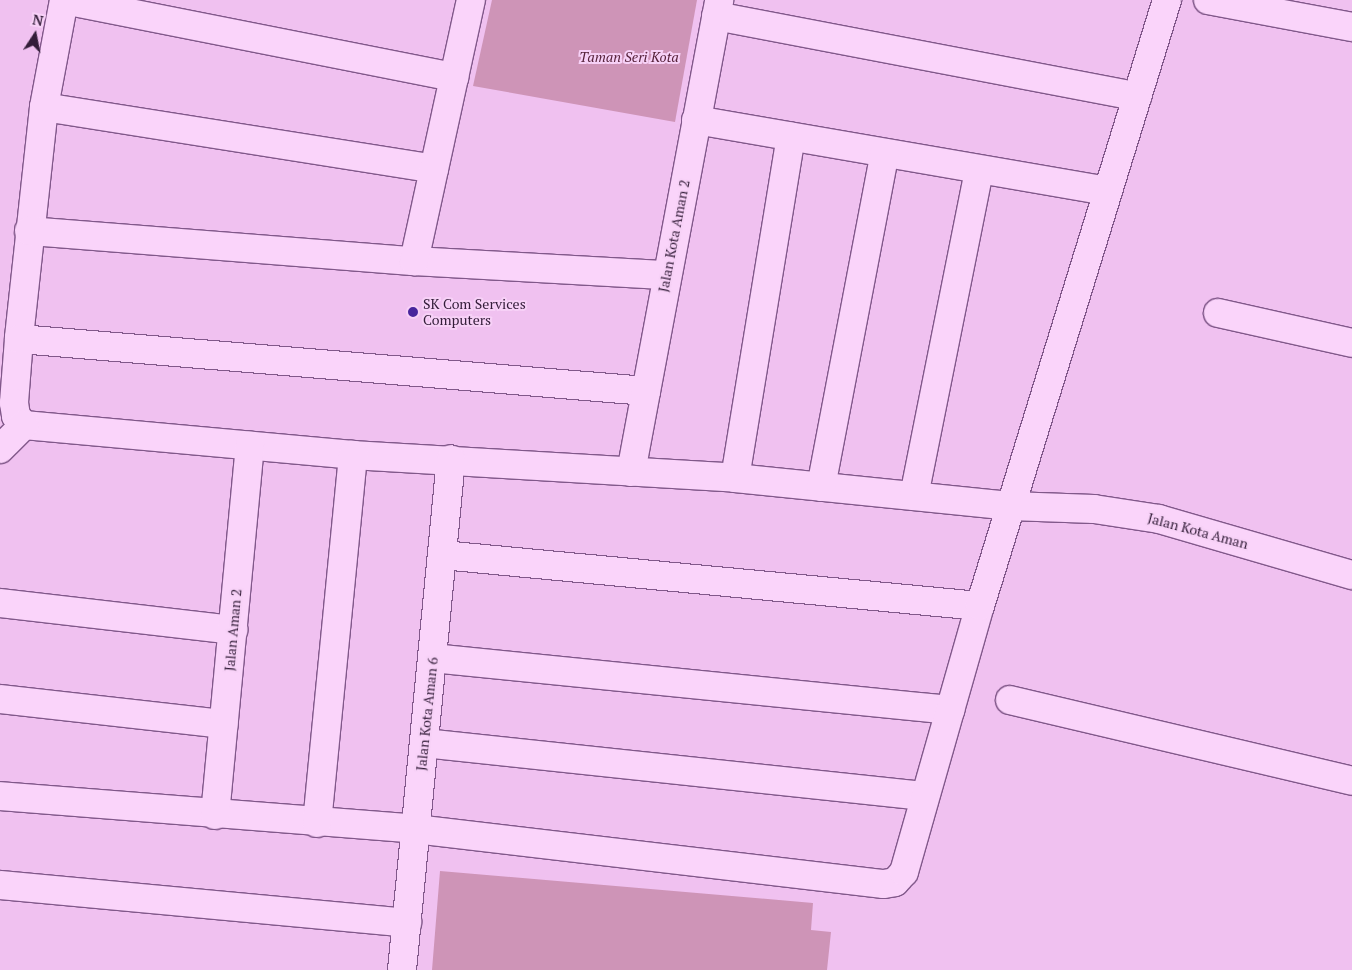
<!DOCTYPE html>
<style>
body{margin:0}
#map{position:relative;width:1352px;height:970px;overflow:hidden;background:#f0c1f0;font-family:"PT Serif",serif}
div>[style]{position:absolute}
.green>*{inset:0;background:#ce94b7}
.roads{filter:drop-shadow(1px 0 #81588a) drop-shadow(-1px 0 #81588a) drop-shadow(0 1px #81588a) drop-shadow(0 -1px #81588a)}
.minor>*{height:28px;margin:-14px;padding:0 14px;transform-origin:14px;border-radius:14px;background:#fad4fa}
.dots>*{width:14px;height:14px;translate:-50% -50%;box-sizing:border-box;border:2px solid #f7d1f7;border-radius:50%}
span{translate:-50% -50%;white-space:nowrap;text-align:center;line-height:1.15;-webkit-text-stroke:4px #f7d1f7;paint-order:stroke}
.park-label{font-size:14px;color:#56223a;font-style:italic}
.street-label{font-size:14px;color:#331d39}
.poi-label{font-size:14px;color:#331d39}
.left{translate:0 -50%;text-align:left}
.north{position:absolute;left:10px;top:10px;width:50px;height:50px;-webkit-text-stroke:4px #f7d1f7;paint-order:stroke;rotate:11deg;font-size:14px;font-weight:700;line-height:20px;text-align:center;color:#331d39}
.north::after{content:'';display:block;margin:auto;width:18px;height:22px;background:#331d39;clip-path:polygon(50% 0,100% 100%,50% 72%,0 100%)}
</style>
<div id="map">
<div class="green">
<div style="clip-path:polygon(492px 0,697px 0,675px 122px,473px 86px)"></div>
<div style="clip-path:polygon(440px 871px,813px 903px,811px 930px,831px 932px,827px 970px,432px 970px)"></div>
</div>
<div class="roads">
<div class="minor">
<div style="left:64px;top:0;width:109px;rotate:100.6deg"></div>
<div style="left:44px;top:107px;width:233px;rotate:96.2deg"></div>
<div style="left:19px;top:339px;width:64px;rotate:94.5deg"></div>
<div style="left:14px;top:403px;width:13px;rotate:81deg"></div>
<div style="left:16px;top:416px;width:12px;rotate:48deg"></div>
<div style="left:24px;top:425px;width:330px;rotate:5.2deg"></div>
<div style="left:353px;top:455px;width:383px;rotate:3.4deg"></div>
<div style="left:735px;top:478px;width:276px;rotate:5.8deg"></div>
<div style="left:1010px;top:506px;width:84px;rotate:2deg"></div>
<div style="left:1094px;top:509px;width:66px;rotate:8.7deg"></div>
<div style="left:1159px;top:519px;width:201px;rotate:16.2deg"></div>
<div style="left:64px;top:0;width:398px;rotate:11.2deg"></div>
<div style="left:1208px;top:0;width:147px;rotate:10.6deg"></div>
<div style="left:716px;top:16px;width:429px;rotate:10.8deg"></div>
<div style="left:44px;top:107px;width:395px;rotate:9deg"></div>
<div style="left:696px;top:120px;width:418px;rotate:9.8deg"></div>
<div style="left:29px;top:231px;width:386px;rotate:4.5deg"></div>
<div style="left:414px;top:261px;width:253px;rotate:3.2deg"></div>
<div style="left:414px;top:261px;width:267px;rotate:-77.7deg"></div>
<div style="left:1218px;top:313px;width:137px;rotate:12.6deg"></div>
<div style="left:19px;top:339px;width:629px;rotate:4.74deg"></div>
<div style="left:0;top:449px;width:34px;rotate:-45deg"></div>
<div style="left:631px;top:472px;width:480px;rotate:-79.4deg"></div>
<div style="left:735px;top:478px;width:346px;rotate:-80.7deg"></div>
<div style="left:821px;top:487px;width:340px;rotate:-79.2deg"></div>
<div style="left:914px;top:496px;width:332px;rotate:-78.7deg"></div>
<div style="left:442px;top:555px;width:540px;rotate:5.42deg"></div>
<div style="left:0;top:603px;width:235px;rotate:6.6deg"></div>
<div style="left:432px;top:658px;width:521px;rotate:5.73deg"></div>
<div style="left:0;top:699px;width:225px;rotate:6.4deg"></div>
<div style="left:1010px;top:700px;width:351px;rotate:13.3deg"></div>
<div style="left:424px;top:743px;width:503px;rotate:6.05deg"></div>
<div style="left:0;top:796px;width:416px;rotate:4.5deg"></div>
<div style="left:415px;top:829px;width:472px;rotate:6.7deg"></div>
<div style="left:884px;top:884px;width:11px;rotate:-10deg"></div>
<div style="left:895px;top:882px;width:13px;rotate:-48deg"></div>
<div style="left:904px;top:872px;width:277px;rotate:-74.1deg"></div>
<div style="left:980px;top:606px;width:634px;rotate:-72.85deg"></div>
<div style="left:215px;top:815px;width:371px;rotate:-84.6deg"></div>
<div style="left:317px;top:823px;width:370px;rotate:-84.4deg"></div>
<div style="left:0;top:885px;width:409px;rotate:5.3deg"></div>
<div style="left:402px;top:970px;width:513px;rotate:-84.52deg"></div>
</div>
</div>
<div class="dots">
<div style="left:413px;top:312px;background:#47259c"></div>
</div>
<div class="park-label">
<span style="left:629px;top:57px">Taman Seri Kota</span>
</div>
<div class="street-label">
<span style="left:674px;top:236px;rotate:-79deg">Jalan Kota Aman 2</span>
<span style="left:1198px;top:531px;rotate:15deg">Jalan Kota Aman</span>
<span style="left:233px;top:630px;rotate:-85deg">Jalan Aman 2</span>
<span style="left:427px;top:714px;rotate:-84deg">Jalan Kota Aman 6</span>
</div>
<div class="poi-label">
<span class="left" style="left:423px;top:312px">SK Com Services<br>Computers</span>
</div>
<div class="north">N</div>
</div>
